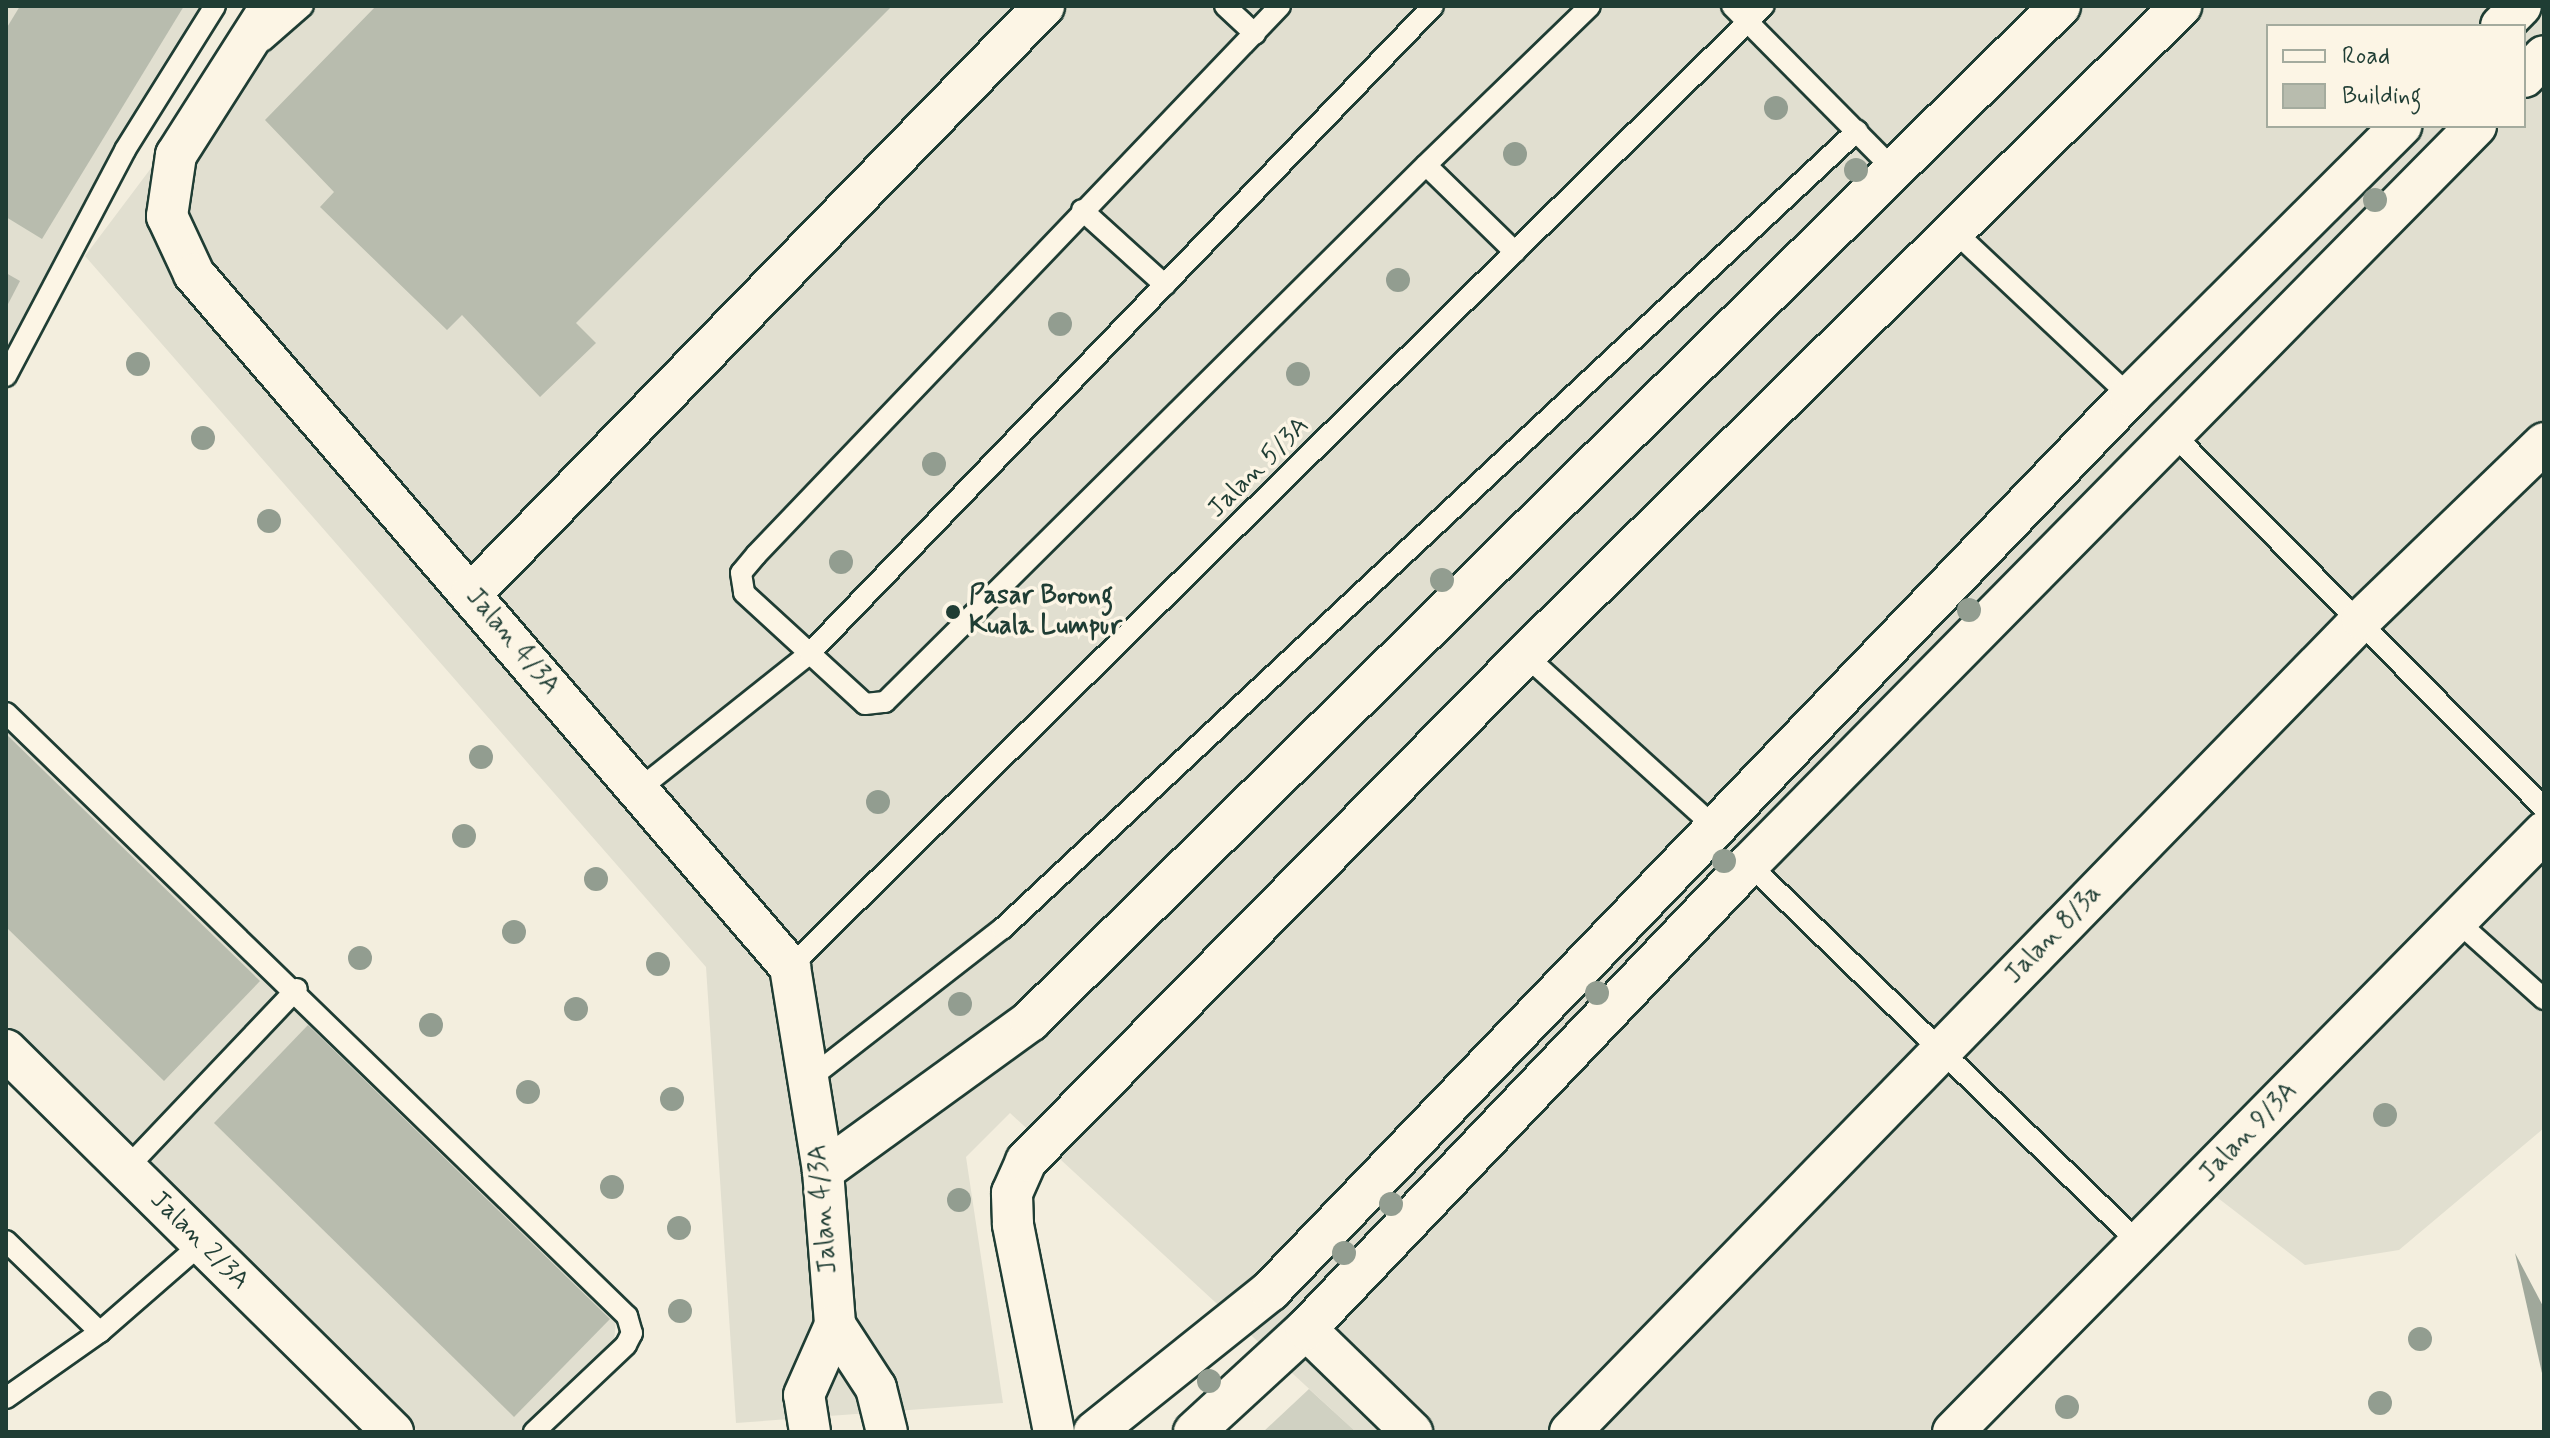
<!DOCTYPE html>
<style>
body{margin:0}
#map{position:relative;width:2550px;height:1438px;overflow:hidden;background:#f3eede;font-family:Mynerve,sans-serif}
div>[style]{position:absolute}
.built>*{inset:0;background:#e1dfd0}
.green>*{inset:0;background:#d0d1c2}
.water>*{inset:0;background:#a0a89b}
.building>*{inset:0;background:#b8bcae}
.roads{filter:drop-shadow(2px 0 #1f3d34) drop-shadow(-2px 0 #1f3d34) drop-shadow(0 2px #1f3d34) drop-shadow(0 -2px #1f3d34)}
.lane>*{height:20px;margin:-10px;padding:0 10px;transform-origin:10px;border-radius:10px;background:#fcf5e5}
.street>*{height:40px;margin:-20px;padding:0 20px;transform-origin:20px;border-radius:20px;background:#fcf5e5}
.trees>*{width:24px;height:24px;margin:-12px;border-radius:50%;background:#929d90}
.dots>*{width:22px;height:22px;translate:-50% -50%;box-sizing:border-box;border:4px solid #fcf5e5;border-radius:50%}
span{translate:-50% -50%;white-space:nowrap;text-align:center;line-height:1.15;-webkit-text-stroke:7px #fcf5e5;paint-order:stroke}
.street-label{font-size:26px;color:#1f3d34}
.poi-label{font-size:26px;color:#1f3d34;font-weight:700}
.left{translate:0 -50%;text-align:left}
.frame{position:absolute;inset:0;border:8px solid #1f3d34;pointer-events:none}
.legend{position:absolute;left:2266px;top:24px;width:260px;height:104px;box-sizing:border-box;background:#fcf5e5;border:2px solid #a4ab9e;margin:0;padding:10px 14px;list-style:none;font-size:24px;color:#1f3d34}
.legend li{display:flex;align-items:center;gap:16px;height:40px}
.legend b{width:40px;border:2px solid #a4ab9e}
</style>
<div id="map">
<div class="built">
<div style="clip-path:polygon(6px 6px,201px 6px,115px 143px,6px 356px)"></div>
<div style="clip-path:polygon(evenodd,273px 6px,2544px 6px,2544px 1128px,2399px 1250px,2305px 1265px,2214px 1195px,1975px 1432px,1356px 1432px,1010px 1113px,966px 1157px,1003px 1403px,736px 1423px,706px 967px,85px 256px,273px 6px,2268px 26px,2524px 26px,2524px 126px,2268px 126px,2268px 26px)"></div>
<div style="clip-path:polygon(6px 727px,616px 1320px,614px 1342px,519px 1432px,419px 1432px,6px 1026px)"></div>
</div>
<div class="green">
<div style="clip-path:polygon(1309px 1389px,1356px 1432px,1263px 1432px)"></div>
</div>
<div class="water">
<div style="clip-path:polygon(2515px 1253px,2544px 1308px,2544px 1382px)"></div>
</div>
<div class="building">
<div style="clip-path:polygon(20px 6px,184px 6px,42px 239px,6px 217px,6px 29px)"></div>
<div style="clip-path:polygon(376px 6px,892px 6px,576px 323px,596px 343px,540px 397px,462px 315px,447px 330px,320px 207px,334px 192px,265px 120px)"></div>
<div style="clip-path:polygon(6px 273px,20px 281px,6px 308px)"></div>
<div style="clip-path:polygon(6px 734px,260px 981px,164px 1081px,6px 927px)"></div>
<div style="clip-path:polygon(308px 1025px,610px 1319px,514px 1417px,214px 1123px)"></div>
</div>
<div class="roads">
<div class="lane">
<div style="left:1225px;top:6px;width:41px;rotate:43deg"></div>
<div style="left:1280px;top:6px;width:759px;rotate:133.67deg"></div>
<div style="left:756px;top:555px;width:23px;rotate:130deg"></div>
<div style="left:741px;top:573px;width:20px;rotate:81deg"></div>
<div style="left:744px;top:593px;width:164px;rotate:42.5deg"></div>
<div style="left:865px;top:704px;width:20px;rotate:-6deg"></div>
<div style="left:885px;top:702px;width:762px;rotate:-44.79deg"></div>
<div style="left:1732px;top:6px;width:233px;rotate:45.3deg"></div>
<div style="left:263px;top:41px;width:53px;rotate:-41.2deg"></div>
<div style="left:1082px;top:210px;width:112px;rotate:42.1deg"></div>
<div style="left:1953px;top:230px;width:243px;rotate:43.2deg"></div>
<div style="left:1515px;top:252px;width:124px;rotate:-135.7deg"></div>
<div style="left:1426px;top:165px;width:228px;rotate:-44.1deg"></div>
<div style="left:6px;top:376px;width:255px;rotate:-62.2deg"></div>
<div style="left:125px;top:150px;width:170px;rotate:-58deg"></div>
<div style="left:2175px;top:436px;width:524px;rotate:45.23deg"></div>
<div style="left:1525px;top:655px;width:256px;rotate:42.2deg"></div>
<div style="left:6px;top:713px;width:866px;rotate:44.16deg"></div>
<div style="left:627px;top:1316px;width:18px;rotate:74deg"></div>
<div style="left:632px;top:1333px;width:13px;rotate:117deg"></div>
<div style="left:626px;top:1345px;width:127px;rotate:136.6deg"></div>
<div style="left:638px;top:790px;width:220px;rotate:-38.5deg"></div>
<div style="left:810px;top:653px;width:898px;rotate:-46.08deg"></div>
<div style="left:1749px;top:864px;width:545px;rotate:44.18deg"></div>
<div style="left:2457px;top:921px;width:117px;rotate:41.9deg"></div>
<div style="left:790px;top:967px;width:1368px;rotate:-44.62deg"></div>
<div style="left:809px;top:1079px;width:244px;rotate:-37.9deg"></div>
<div style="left:1002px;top:929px;width:1170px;rotate:-43.03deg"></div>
<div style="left:126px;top:1169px;width:248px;rotate:-46.5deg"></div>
<div style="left:6px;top:1241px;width:131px;rotate:44.1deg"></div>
<div style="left:100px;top:1332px;width:134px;rotate:-41.1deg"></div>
<div style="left:6px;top:1398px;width:115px;rotate:-35.1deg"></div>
</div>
<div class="street">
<div style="left:271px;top:6px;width:177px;rotate:122.5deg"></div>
<div style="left:176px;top:155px;width:62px;rotate:98.4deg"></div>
<div style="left:167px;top:216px;width:64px;rotate:65deg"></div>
<div style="left:194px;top:274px;width:914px;rotate:49.3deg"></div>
<div style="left:790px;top:967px;width:207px;rotate:80.8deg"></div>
<div style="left:823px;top:1171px;width:154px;rotate:85.5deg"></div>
<div style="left:835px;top:1325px;width:75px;rotate:56.9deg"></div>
<div style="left:876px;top:1388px;width:45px;rotate:76deg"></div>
<div style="left:2501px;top:26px;width:28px;rotate:-45deg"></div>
<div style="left:2524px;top:77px;width:29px;rotate:-46deg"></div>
<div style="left:471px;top:594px;width:821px;rotate:-45.74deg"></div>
<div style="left:6px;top:1050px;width:544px;rotate:44.63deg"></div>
<div style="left:823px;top:1171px;width:256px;rotate:-35.9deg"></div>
<div style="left:1030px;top:1021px;width:1446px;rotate:-44.58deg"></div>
<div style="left:1306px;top:1329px;width:148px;rotate:44.2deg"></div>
<div style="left:810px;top:1432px;width:37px;rotate:-99deg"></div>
<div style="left:804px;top:1395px;width:77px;rotate:-66.1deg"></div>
<div style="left:1054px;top:1432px;width:212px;rotate:-101.2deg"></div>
<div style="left:1013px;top:1224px;width:31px;rotate:-92deg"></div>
<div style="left:1012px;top:1193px;width:35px;rotate:-66deg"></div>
<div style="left:1026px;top:1161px;width:711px;rotate:-45.4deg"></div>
<div style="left:1525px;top:655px;width:923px;rotate:-44.69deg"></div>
<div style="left:1094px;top:1432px;width:226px;rotate:-38.7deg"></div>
<div style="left:1270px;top:1291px;width:1241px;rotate:-46.14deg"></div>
<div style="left:2130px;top:396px;width:383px;rotate:-44.9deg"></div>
<div style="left:1194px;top:1432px;width:152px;rotate:-42.6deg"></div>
<div style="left:1306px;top:1329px;width:642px;rotate:-46.39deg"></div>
<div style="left:1749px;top:864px;width:1036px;rotate:-45.43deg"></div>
<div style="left:1570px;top:1432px;width:1135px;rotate:-45.75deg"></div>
<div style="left:2362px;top:619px;width:253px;rotate:-44deg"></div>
<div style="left:1953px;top:1432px;width:842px;rotate:-45.43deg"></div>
</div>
</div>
<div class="trees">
<div style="left:1776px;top:108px"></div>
<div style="left:1515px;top:154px"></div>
<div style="left:1856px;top:170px"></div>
<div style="left:2375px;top:200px"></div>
<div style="left:1398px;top:280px"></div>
<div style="left:1060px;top:324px"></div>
<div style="left:138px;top:364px"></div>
<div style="left:1298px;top:374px"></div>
<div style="left:203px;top:438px"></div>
<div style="left:934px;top:464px"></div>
<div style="left:269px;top:521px"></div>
<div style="left:841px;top:562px"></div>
<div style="left:1442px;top:580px"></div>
<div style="left:1969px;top:610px"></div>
<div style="left:481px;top:757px"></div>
<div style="left:878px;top:802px"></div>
<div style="left:464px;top:836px"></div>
<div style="left:1724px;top:861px"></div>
<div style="left:596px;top:879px"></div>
<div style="left:514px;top:932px"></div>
<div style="left:360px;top:958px"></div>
<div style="left:658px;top:964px"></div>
<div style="left:1597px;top:993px"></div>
<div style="left:960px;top:1004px"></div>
<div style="left:576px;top:1009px"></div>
<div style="left:431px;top:1025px"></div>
<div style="left:528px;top:1092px"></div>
<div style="left:672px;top:1099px"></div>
<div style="left:2385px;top:1115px"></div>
<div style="left:612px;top:1187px"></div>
<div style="left:959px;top:1200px"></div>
<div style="left:1391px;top:1204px"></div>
<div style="left:679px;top:1228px"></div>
<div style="left:1344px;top:1253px"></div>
<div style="left:680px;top:1311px"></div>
<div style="left:2420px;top:1339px"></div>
<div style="left:1209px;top:1381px"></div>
<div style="left:2380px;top:1403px"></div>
<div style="left:2067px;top:1407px"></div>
</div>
<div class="dots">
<div style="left:953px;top:612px;background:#1f3d34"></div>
</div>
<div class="street-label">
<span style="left:1259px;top:468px;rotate:-45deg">Jalan 5/3A</span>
<span style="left:512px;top:642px;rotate:50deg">Jalan 4/3A</span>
<span style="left:2054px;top:935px;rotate:-46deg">Jalan 8/3a</span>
<span style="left:2249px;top:1133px;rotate:-46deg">Jalan 9/3A</span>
<span style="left:824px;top:1209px;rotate:-95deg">Jalan 4/3A</span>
<span style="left:199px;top:1241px;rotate:45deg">Jalan 2/3A</span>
</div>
<div class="poi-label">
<span class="left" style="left:969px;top:612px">Pasar Borong<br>Kuala Lumpur</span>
</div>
<div class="frame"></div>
<ul class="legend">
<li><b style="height:10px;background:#fcf5e5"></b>Road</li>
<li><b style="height:22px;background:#b8bcae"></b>Building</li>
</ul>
</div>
